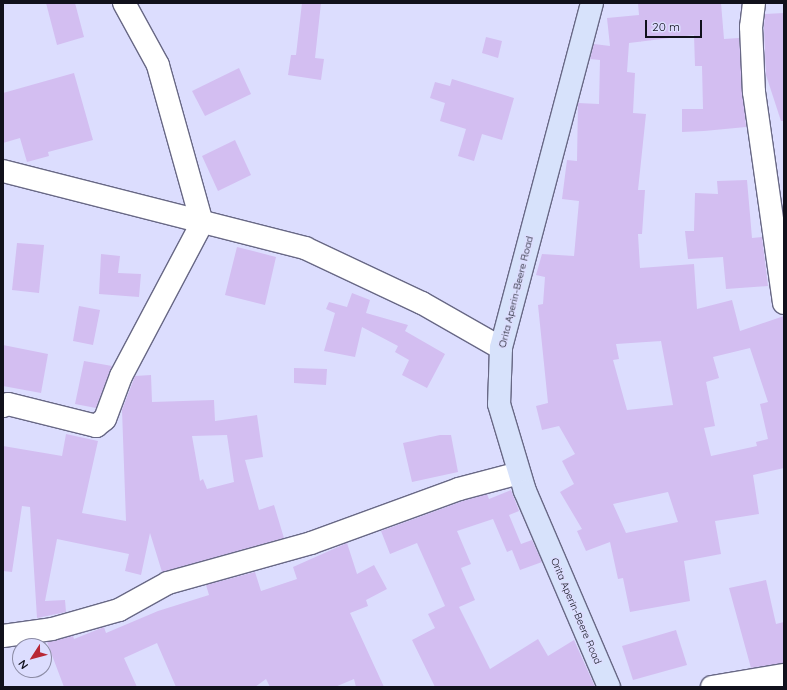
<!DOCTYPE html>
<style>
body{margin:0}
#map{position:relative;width:787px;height:690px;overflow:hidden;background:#dcddfe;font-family:Quicksand,sans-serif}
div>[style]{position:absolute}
.building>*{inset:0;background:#d3bef1}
.roads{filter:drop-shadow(1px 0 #686885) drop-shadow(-1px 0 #686885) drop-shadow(0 1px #686885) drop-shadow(0 -1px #686885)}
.minor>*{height:22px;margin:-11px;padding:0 11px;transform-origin:11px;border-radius:11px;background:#fff}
.secondary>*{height:22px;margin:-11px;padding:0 11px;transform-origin:11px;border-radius:11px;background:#d7e2fb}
span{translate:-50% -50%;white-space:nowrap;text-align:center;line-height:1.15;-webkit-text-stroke:3.5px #dcddfe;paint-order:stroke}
.street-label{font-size:10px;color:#11111c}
.frame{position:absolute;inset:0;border:4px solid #11111c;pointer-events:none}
.north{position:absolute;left:12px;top:638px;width:40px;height:40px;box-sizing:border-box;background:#dcddfe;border:1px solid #8b8ba4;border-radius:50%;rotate:234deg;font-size:11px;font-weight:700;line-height:16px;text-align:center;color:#11111c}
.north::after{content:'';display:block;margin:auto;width:14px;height:18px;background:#b82735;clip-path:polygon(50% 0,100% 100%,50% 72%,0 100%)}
.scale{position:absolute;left:645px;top:20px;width:57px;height:18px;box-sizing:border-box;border:2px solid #11111c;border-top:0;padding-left:5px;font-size:12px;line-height:14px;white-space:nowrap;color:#11111c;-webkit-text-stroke:3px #dcddfe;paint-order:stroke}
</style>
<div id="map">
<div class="building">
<div style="clip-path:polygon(46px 3px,75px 3px,84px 37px,57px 45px)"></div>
<div style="clip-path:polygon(302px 3px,321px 3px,315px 58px,324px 59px,321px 80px,288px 75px,291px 55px,296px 55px)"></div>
<div style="clip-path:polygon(evenodd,638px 3px,721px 3px,724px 39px,739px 38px,746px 127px,704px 131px,682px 132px,682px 109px,703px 109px,702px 66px,695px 66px,694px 35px,629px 43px,627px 72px,635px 73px,633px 113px,646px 114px,638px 190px,645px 190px,642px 234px,638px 234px,640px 268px,694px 264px,697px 309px,732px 300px,740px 331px,784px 316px,784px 468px,753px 475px,759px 514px,715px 521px,721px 554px,684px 561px,690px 601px,630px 612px,623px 578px,618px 579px,610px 542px,586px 551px,577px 531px,582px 529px,560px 492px,574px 484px,562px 461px,575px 454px,559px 426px,542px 430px,536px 406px,548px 403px,538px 305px,543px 304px,545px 277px,536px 275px,542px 254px,574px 256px,579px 201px,562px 199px,567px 160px,577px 161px,578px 103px,599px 104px,600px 60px,590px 59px,594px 44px,610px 46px,607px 18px,639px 15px,638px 3px,661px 341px,673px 405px,627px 410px,613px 360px,619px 359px,616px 344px,661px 341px,638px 3px,750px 348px,768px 402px,760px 404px,768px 439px,756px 442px,757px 446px,711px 456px,704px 428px,715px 426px,706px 382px,719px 378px,713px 357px,750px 348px,638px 3px,668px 492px,678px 522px,626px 533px,613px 504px,668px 492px)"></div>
<div style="clip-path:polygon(784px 13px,784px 121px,781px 121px,766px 75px,764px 27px,765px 14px)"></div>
<div style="clip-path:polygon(486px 37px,502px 41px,498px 58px,482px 53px)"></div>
<div style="clip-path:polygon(239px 68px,251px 94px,205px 116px,192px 91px)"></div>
<div style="clip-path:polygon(74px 73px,93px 140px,48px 152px,49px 156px,27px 162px,20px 138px,3px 143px,3px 93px)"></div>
<div style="clip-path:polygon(452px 79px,514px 98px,502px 140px,482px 134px,474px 161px,458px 156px,466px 129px,440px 121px,445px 103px,430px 98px,435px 82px,450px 86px)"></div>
<div style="clip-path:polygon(235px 140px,251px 175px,218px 191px,202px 156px)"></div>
<div style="clip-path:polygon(747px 180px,752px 238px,762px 237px,768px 286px,726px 289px,723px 257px,688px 259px,685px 231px,694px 231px,695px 193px,718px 194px,717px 181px)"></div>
<div style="clip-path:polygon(17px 243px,44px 245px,39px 293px,12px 290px)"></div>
<div style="clip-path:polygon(237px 247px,276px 257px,265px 305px,225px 295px)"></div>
<div style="clip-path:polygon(101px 254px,120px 256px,118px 273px,141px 274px,139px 297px,99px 294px)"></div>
<div style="clip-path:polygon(352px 293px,370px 300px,366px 313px,408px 325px,405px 331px,445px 354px,427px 388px,402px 375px,409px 360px,395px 352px,398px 346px,362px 327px,355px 357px,324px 351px,335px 313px,326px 309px,329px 302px,347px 307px)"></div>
<div style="clip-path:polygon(79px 306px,100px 310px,93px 345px,73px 341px)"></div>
<div style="clip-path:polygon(3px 345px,48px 354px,41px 393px,3px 386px)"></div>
<div style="clip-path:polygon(84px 361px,112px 366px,96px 408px,75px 404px)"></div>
<div style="clip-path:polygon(294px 368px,327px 369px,326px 385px,294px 383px)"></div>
<div style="clip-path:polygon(evenodd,151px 375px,152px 402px,214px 400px,215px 421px,257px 415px,263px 457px,245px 460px,259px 510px,274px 505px,284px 538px,162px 572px,150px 533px,141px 575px,125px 571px,129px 554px,57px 539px,45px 601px,65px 600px,66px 612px,37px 618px,30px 507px,22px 506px,12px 572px,3px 571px,3px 446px,62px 456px,66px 434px,98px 441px,82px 513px,126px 521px,122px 410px,135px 376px,151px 375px,227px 435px,234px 482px,207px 489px,203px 479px,200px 481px,192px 436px,227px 435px)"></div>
<div style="clip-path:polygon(440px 435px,451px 435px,458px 472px,412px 482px,403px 443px)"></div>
<div style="clip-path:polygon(511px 490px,519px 511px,509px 515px,521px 544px,532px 540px,542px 562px,520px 570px,512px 550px,507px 552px,493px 519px,457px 531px,471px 564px,461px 568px,475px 600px,459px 607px,490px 669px,538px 639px,548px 656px,574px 640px,595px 687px,435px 687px,412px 640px,435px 628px,428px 614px,445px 606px,417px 543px,390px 554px,381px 531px,463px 501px,487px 494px,489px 499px)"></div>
<div style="clip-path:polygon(347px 543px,357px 574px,374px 565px,387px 589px,366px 600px,368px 606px,350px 613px,384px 687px,356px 687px,354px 679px,335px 687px,270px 687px,266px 679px,255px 687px,176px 687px,157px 643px,124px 658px,137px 687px,64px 687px,47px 642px,73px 636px,74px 639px,104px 627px,106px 633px,158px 611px,209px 595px,206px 585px,255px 572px,261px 591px,297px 579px,293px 567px)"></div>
<div style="clip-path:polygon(766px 580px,776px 624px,784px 622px,784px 663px,751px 668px,729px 588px)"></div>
<div style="clip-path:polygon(676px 630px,687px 665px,633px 680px,622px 646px)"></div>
</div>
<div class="roads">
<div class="minor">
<div style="left:754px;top:3px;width:24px;rotate:97deg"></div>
<div style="left:751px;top:27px;width:65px;rotate:87.4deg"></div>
<div style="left:754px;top:92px;width:213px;rotate:81.9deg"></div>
<div style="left:3px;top:171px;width:312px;rotate:14.3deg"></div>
<div style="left:305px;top:248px;width:129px;rotate:25.2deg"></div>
<div style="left:422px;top:303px;width:91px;rotate:29.7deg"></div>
<div style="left:3px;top:406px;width:5px;rotate:-22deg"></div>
<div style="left:8px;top:404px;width:91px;rotate:14deg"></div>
<div style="left:96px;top:426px;width:11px;rotate:-38deg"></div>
<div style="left:105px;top:419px;width:46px;rotate:-69.6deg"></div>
<div style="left:121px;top:376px;width:173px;rotate:-62.1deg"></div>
<div style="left:202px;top:223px;width:164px;rotate:-105.6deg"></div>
<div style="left:158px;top:65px;width:71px;rotate:-118.7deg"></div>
<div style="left:3px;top:636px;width:49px;rotate:-8.1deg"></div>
<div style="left:52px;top:629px;width:70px;rotate:-15.8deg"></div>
<div style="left:119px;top:610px;width:56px;rotate:-28.9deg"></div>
<div style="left:168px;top:583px;width:148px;rotate:-15.6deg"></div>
<div style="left:311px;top:543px;width:158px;rotate:-20deg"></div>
<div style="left:459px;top:489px;width:62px;rotate:-14.9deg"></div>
<div style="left:712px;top:687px;width:73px;rotate:-9.5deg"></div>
</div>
<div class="secondary">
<div style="left:592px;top:3px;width:357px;rotate:104.8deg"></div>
<div style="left:501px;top:348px;width:56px;rotate:92deg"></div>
<div style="left:499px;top:404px;width:91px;rotate:73.4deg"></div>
<div style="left:525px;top:491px;width:213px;rotate:66.8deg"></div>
</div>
</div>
<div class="street-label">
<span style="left:516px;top:292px;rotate:-76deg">Orita Aperin-Beere Road</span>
<span style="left:576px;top:611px;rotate:67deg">Orita Aperin-Beere Road</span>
</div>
<div class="frame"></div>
<div class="north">N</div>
<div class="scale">20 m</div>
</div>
